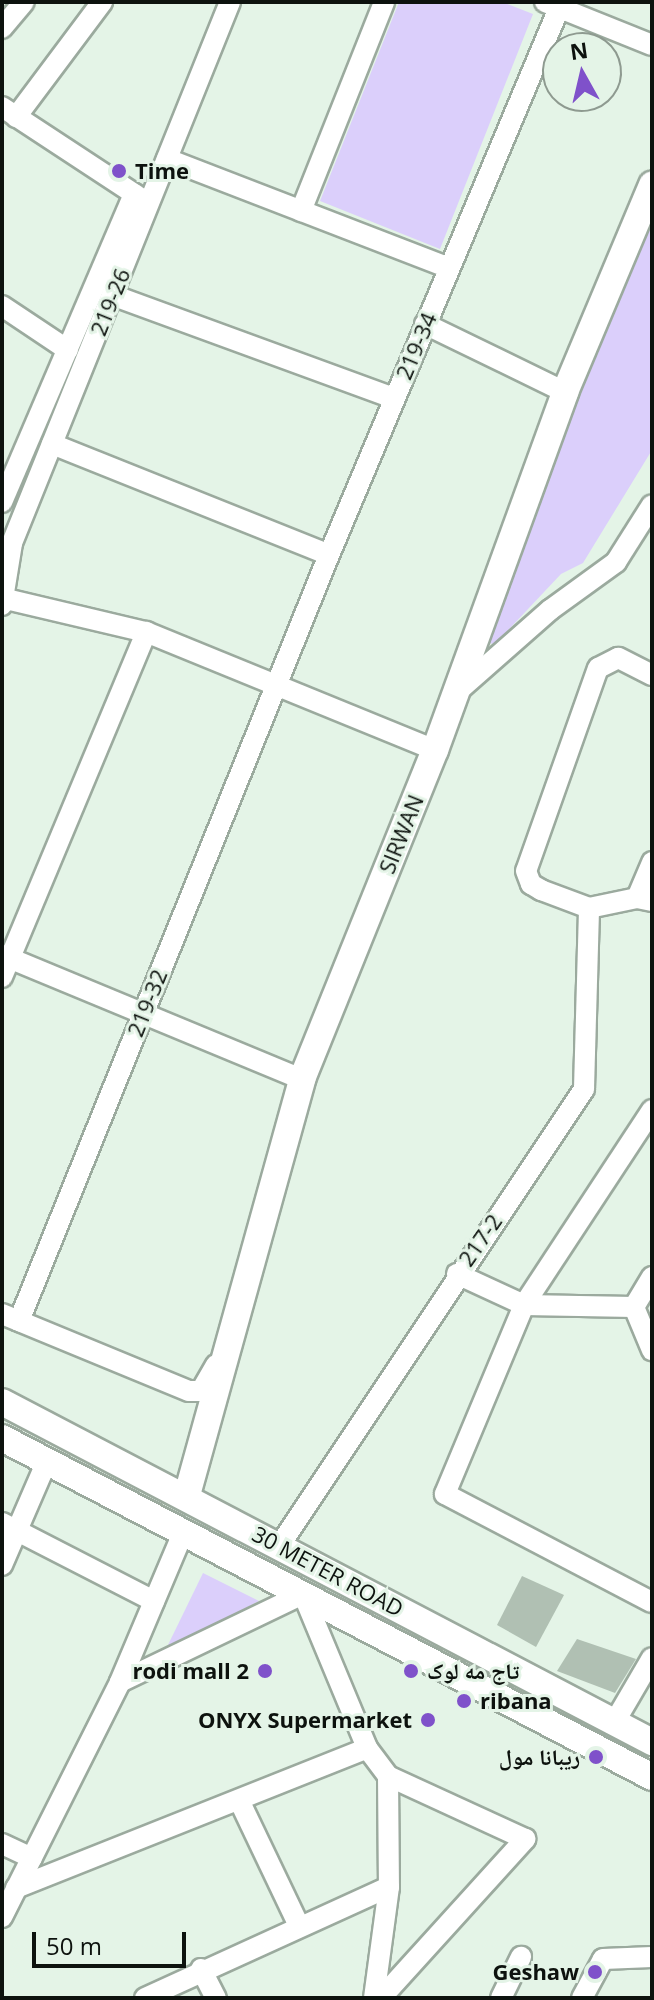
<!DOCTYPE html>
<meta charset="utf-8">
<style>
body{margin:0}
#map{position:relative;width:654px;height:2000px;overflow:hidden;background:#e4f4e7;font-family:"Open Sans","Noto Naskh Arabic",sans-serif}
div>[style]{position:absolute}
.green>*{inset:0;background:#dbcffb}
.building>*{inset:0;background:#b0c0b3}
.roads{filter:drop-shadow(2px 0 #9baa9e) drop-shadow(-2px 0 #9baa9e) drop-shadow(0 2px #9baa9e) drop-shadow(0 -2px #9baa9e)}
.minor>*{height:20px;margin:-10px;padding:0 10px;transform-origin:10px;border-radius:10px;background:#fff}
.major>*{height:26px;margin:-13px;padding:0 13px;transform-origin:13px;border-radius:13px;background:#fff}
.dots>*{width:22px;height:22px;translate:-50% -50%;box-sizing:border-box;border:4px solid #e4f4e7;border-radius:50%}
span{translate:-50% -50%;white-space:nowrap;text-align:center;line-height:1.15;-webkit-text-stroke:6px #e4f4e7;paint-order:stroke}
.poi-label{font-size:22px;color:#0d120e;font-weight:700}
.left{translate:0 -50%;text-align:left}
.right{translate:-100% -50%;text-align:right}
.street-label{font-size:22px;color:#0d120e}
.frame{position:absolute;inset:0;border:4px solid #0d120e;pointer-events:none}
.north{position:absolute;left:542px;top:32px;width:80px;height:80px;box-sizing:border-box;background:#e4f4e7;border:2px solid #8e9a90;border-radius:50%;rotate:352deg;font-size:22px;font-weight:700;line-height:32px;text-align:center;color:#0d120e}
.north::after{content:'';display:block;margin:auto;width:28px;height:36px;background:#7f51ca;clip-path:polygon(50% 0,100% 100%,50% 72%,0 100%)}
.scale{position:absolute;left:32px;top:1932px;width:154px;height:36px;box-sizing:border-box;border:4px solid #0d120e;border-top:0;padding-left:10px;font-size:24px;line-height:28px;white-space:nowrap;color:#0d120e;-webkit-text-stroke:6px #e4f4e7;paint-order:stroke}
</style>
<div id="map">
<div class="green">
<div style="clip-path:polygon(399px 2px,502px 2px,533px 14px,440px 249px,320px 201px)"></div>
<div style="clip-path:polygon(652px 176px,652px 450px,583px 563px,561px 574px,495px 644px,477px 642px)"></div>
<div style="clip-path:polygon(203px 1573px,259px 1601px,166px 1649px)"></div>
</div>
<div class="building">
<div style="clip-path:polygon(522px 1576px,564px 1595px,536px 1647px,497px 1625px)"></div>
<div style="clip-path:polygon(577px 1639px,636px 1659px,615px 1693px,557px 1671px)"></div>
</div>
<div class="roads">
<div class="minor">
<div style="left:545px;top:2px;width:115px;rotate:21.9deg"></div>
<div style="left:2px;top:28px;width:34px;rotate:-50deg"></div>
<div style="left:2px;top:107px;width:168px;rotate:33.3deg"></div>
<div style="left:16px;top:117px;width:144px;rotate:-53.2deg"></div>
<div style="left:167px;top:159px;width:302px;rotate:21.1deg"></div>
<div style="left:301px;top:211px;width:225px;rotate:-68.3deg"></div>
<div style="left:112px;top:295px;width:299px;rotate:20.1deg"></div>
<div style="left:2px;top:306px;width:79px;rotate:33.7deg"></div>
<div style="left:425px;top:324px;width:156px;rotate:25.9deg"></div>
<div style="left:52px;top:444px;width:298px;rotate:21.8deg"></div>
<div style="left:2px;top:502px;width:335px;rotate:-66.8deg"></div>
<div style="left:6px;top:599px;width:144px;rotate:13.3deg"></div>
<div style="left:146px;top:632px;width:312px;rotate:22.2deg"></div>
<div style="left:2px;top:605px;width:63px;rotate:-80.8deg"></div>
<div style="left:12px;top:543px;width:583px;rotate:-68.05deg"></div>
<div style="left:652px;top:675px;width:38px;rotate:-153deg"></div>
<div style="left:618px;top:658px;width:22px;rotate:153deg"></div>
<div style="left:598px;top:668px;width:215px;rotate:109.5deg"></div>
<div style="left:526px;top:871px;width:14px;rotate:69deg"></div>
<div style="left:531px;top:884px;width:12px;rotate:31deg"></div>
<div style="left:541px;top:890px;width:51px;rotate:20.6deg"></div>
<div style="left:589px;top:908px;width:49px;rotate:-11.8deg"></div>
<div style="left:637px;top:898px;width:15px;rotate:11deg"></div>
<div style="left:458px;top:691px;width:123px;rotate:-41.4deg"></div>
<div style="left:550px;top:610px;width:82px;rotate:-36deg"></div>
<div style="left:616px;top:562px;width:67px;rotate:-57.7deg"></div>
<div style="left:637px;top:898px;width:39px;rotate:-67deg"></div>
<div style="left:2px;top:955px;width:325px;rotate:22.5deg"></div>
<div style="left:2px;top:977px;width:374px;rotate:-67.3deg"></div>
<div style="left:652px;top:1110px;width:233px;rotate:123.3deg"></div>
<div style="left:524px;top:1305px;width:205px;rotate:112.7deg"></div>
<div style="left:445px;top:1494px;width:233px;rotate:27.6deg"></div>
<div style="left:457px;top:1274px;width:74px;rotate:24.8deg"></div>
<div style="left:524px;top:1305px;width:110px;rotate:1deg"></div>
<div style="left:652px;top:1277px;width:35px;rotate:121deg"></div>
<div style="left:634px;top:1307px;width:47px;rotate:67.3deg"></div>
<div style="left:2px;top:1314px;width:202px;rotate:22.4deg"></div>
<div style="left:189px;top:1391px;width:12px"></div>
<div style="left:201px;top:1391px;width:30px;rotate:-60deg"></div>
<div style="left:19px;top:1321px;width:826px;rotate:-67.97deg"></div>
<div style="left:329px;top:555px;width:593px;rotate:-67.19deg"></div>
<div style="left:2px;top:1523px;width:171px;rotate:27.2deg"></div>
<div style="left:280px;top:1545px;width:548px;rotate:-56.31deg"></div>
<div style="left:584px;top:1089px;width:181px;rotate:-88.4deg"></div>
<div style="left:2px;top:1565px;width:113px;rotate:-66.6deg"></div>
<div style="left:120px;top:1682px;width:203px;rotate:-25.7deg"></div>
<div style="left:303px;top:1594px;width:167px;rotate:67.4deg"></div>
<div style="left:367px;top:1748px;width:35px;rotate:53deg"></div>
<div style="left:388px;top:1776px;width:111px;rotate:89.5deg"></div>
<div style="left:389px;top:1887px;width:112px;rotate:97.7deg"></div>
<div style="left:614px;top:1723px;width:75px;rotate:-59.7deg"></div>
<div style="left:239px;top:1800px;width:140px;rotate:64.5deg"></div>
<div style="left:2px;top:1844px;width:33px;rotate:25deg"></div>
<div style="left:16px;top:1888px;width:378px;rotate:-21.7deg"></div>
<div style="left:2px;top:1917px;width:263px;rotate:-63.3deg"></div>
<div style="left:120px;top:1682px;width:162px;rotate:-67.1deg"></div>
<div style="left:201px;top:1969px;width:33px;rotate:63deg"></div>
<div style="left:145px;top:1998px;width:268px;rotate:-24.5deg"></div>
<div style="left:381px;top:1998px;width:215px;rotate:-47.8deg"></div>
<div style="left:525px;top:1839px;width:151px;rotate:-155.3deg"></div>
<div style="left:501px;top:1998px;width:46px;rotate:-64deg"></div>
<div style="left:582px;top:1998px;width:44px;rotate:-61.7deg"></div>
<div style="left:603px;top:1959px;width:49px;rotate:-2.3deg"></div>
</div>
<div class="major">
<div style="left:2px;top:1402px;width:734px;rotate:27.61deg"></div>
<div style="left:2px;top:1438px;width:733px;rotate:27.54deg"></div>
<div style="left:187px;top:1495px;width:432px;rotate:-74.5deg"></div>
<div style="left:302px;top:1079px;width:355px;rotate:-68deg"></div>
<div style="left:435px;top:750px;width:381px;rotate:-70deg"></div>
<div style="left:565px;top:392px;width:225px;rotate:-67.2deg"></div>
</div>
</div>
<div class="dots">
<div style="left:119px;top:171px;background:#7f51ca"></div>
<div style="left:265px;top:1671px;background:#7f51ca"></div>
<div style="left:411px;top:1671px;background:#7f51ca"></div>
<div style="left:464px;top:1701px;background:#7f51ca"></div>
<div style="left:428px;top:1720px;background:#7f51ca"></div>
<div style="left:596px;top:1757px;background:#7f51ca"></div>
<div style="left:595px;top:1972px;background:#7f51ca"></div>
</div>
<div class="poi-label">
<span class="left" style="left:135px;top:171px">Time</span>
<span class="right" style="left:249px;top:1671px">rodi mall 2</span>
<span class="left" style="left:427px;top:1671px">تاج مه لوک</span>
<span class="left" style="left:480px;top:1701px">ribana</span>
<span class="right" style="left:412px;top:1720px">ONYX Supermarket</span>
<span class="right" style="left:580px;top:1757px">ريبانا مول</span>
<span class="right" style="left:579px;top:1972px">Geshaw</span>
</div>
<div class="street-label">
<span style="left:110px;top:302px;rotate:-68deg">219-26</span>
<span style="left:416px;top:346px;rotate:-67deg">219-34</span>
<span style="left:401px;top:834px;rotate:-68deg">SIRWAN</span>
<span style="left:147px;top:1003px;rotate:-68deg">219-32</span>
<span style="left:480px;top:1240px;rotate:-55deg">217-2</span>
<span style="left:328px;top:1571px;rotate:28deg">30 METER ROAD</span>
</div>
<div class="frame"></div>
<div class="north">N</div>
<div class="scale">50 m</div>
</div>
